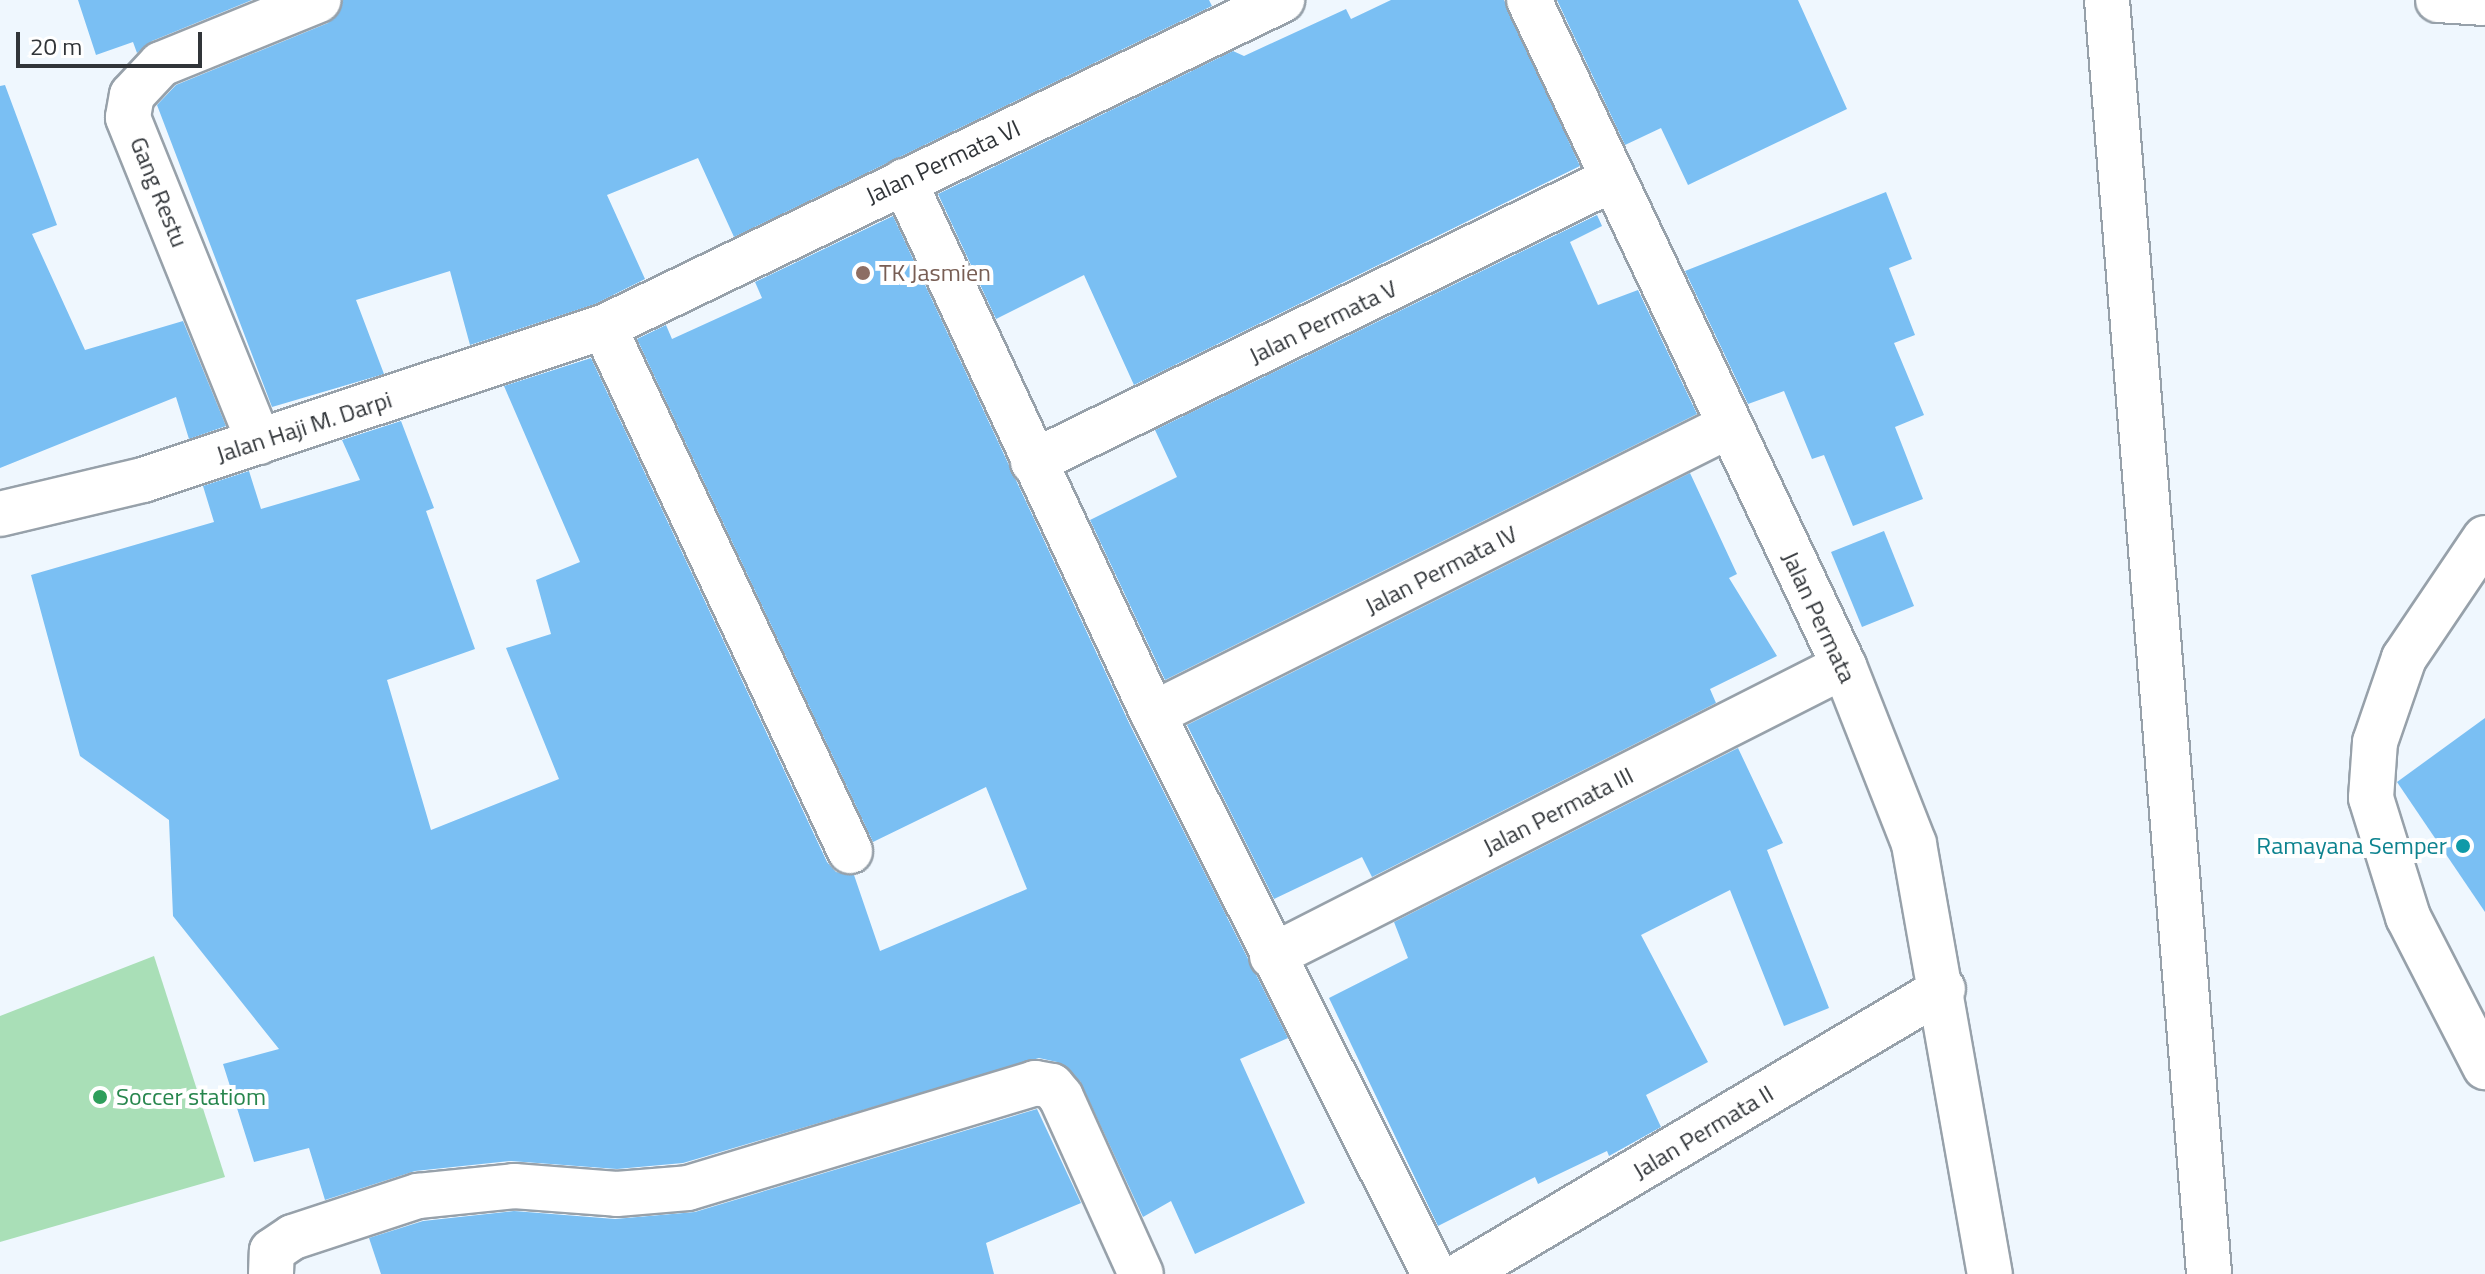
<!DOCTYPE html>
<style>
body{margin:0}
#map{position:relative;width:2485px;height:1274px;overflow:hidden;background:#eff7fe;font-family:"Titillium Web",sans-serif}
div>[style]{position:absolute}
.green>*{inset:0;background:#a9dfb7}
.building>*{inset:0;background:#7abff3}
.roads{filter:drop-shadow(2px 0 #97a1aa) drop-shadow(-2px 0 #97a1aa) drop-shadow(0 2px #97a1aa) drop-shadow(0 -2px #97a1aa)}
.minor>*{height:44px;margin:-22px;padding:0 22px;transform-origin:22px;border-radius:22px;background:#fff}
.dots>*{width:22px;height:22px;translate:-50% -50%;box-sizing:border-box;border:4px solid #fff;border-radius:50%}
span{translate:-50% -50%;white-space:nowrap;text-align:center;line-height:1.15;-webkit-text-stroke:8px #fff;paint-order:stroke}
.street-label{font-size:24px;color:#313539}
.education-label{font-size:24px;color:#785e54}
.left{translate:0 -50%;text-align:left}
.culture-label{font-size:24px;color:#0d838f}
.right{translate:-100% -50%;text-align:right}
.leisure-label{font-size:24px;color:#27864d}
.scale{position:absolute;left:16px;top:32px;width:186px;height:36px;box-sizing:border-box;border:4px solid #313539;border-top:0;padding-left:10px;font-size:24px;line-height:28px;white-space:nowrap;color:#313539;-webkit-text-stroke:6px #fff;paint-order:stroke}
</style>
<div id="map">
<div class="green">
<div style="clip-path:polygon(154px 956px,225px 1177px,0 1242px,0 1016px)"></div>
</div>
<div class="building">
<div style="clip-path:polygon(78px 0,252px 0,152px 41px,137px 53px,133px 42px,96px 55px)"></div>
<div style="clip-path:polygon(343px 0,1209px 0,1212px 6px,734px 237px,698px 158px,607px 195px,645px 279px,595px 304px,470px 345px,450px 271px,356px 300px,384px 374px,272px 407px,157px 105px,176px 85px,328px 23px)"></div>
<div style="clip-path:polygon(1391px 0,1504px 0,1580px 166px,1134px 385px,1084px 275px,996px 319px,938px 194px,1233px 51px,1244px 56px,1346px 9px,1351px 19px)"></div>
<div style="clip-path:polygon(1557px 0,1798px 0,1847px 109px,1688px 185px,1661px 128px,1625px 145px)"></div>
<div style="clip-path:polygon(5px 85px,57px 225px,32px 234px,85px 350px,183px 321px,226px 426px,189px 439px,176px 397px,0 468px,0 86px)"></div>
<div style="clip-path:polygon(1886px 192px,1912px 259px,1889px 268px,1915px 335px,1894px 343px,1924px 415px,1895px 427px,1923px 499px,1853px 526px,1824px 455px,1812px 459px,1784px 391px,1748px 404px,1685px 271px)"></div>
<div style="clip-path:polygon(1597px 215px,1602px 226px,1570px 242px,1598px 305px,1638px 290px,1697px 414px,1165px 680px,1090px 520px,1177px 477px,1155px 430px)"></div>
<div style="clip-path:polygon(893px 216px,1130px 725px,1288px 1038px,1240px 1059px,1305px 1203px,1195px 1254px,1171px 1201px,1143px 1217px,1080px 1081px,1057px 1062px,1039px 1058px,683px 1163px,617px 1169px,511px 1161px,415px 1171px,325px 1200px,309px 1148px,254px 1162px,223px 1064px,279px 1049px,173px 916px,169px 820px,80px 756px,31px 575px,214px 522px,203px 486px,249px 471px,261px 509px,360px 480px,342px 440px,401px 421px,434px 508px,426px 511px,475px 649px,387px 680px,431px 830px,559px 779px,506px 648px,551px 634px,536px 580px,580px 562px,504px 386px,591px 358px,827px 862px,836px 872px,854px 875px,880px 951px,1027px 889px,986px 787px,873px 842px,637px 339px,666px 325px,672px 339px,762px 298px,755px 282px)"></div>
<div style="clip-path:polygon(1690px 473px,1737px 574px,1729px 578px,1777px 656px,1710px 689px,1716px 703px,1372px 877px,1362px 857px,1274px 899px,1187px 725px)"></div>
<div style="clip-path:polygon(1884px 531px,1914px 606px,1862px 627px,1831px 552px)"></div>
<div style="clip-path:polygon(2485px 718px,2485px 912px,2397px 782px)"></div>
<div style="clip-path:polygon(1738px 748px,1783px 843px,1767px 850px,1829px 1008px,1784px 1026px,1730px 890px,1641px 935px,1708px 1062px,1646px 1095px,1661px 1127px,1609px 1156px,1607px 1151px,1538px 1184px,1535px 1177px,1438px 1226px,1329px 998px,1408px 958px,1394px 922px)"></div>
<div style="clip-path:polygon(1037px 1109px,1081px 1203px,986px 1243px,994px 1274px,381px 1274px,369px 1238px,423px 1221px,514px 1211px,615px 1219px,695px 1212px)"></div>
</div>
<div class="roads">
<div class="minor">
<div style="left:1529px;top:0;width:737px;rotate:64.69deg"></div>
<div style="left:1844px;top:666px;width:191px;rotate:68.5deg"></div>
<div style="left:1914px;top:844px;width:437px;rotate:80deg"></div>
<div style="left:2107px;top:0;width:1278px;rotate:85.42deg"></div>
<div style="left:2438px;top:0;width:47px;rotate:3.7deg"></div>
<div style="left:904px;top:181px;width:588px;rotate:64.96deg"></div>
<div style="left:1153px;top:714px;width:627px;rotate:63.35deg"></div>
<div style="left:604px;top:327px;width:579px;rotate:64.85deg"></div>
<div style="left:259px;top:442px;width:350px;rotate:-112deg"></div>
<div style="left:128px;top:117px;width:22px;rotate:-80deg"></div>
<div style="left:132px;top:95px;width:42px;rotate:-46.9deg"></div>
<div style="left:161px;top:64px;width:170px;rotate:-22.1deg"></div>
<div style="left:1033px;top:462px;width:643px;rotate:-26.01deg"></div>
<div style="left:0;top:514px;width:147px;rotate:-13.4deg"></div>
<div style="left:143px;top:480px;width:486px;rotate:-18.4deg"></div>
<div style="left:604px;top:327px;width:753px;rotate:-25.75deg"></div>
<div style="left:2485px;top:538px;width:145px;rotate:124deg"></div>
<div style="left:2404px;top:658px;width:89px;rotate:109deg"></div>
<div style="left:2375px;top:742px;width:56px;rotate:94.1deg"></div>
<div style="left:2371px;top:798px;width:125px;rotate:72.7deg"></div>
<div style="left:2408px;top:917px;width:169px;rotate:62.8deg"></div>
<div style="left:1153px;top:714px;width:644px;rotate:-26.57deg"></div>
<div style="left:1272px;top:956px;width:641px;rotate:-26.88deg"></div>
<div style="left:271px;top:1274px;width:23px;rotate:-88deg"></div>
<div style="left:272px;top:1251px;width:25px;rotate:-34deg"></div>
<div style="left:293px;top:1237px;width:132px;rotate:-18.2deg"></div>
<div style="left:418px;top:1196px;width:97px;rotate:-5.9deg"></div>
<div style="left:514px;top:1186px;width:103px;rotate:4.4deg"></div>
<div style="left:617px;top:1194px;width:71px;rotate:-4.8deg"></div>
<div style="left:688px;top:1188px;width:363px;rotate:-16.8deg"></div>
<div style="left:1035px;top:1083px;width:17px;rotate:10deg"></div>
<div style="left:1052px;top:1086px;width:14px;rotate:51deg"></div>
<div style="left:1061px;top:1097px;width:194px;rotate:65.7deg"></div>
<div style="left:1462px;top:1274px;width:559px;rotate:-30.65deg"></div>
</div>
</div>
<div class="dots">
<div style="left:863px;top:273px;background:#8d6e63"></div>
<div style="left:2463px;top:846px;background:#0f9aa8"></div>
<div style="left:100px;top:1097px;background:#2e9e5b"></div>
</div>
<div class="street-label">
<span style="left:943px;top:162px;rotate:-25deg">Jalan Permata VI</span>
<span style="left:159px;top:192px;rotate:68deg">Gang Restu</span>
<span style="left:1323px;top:322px;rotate:-26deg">Jalan Permata V</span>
<span style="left:304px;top:427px;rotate:-18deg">Jalan Haji M. Darpi</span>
<span style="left:1441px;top:570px;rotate:-27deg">Jalan Permata IV</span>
<span style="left:1819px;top:617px;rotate:65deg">Jalan Permata</span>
<span style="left:1558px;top:811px;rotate:-27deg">Jalan Permata III</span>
<span style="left:1703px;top:1132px;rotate:-31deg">Jalan Permata II</span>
</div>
<div class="education-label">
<span class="left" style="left:879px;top:273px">TK Jasmien</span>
</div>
<div class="culture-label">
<span class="right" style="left:2447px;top:846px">Ramayana Semper</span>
</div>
<div class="leisure-label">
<span class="left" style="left:116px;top:1097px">Soccer statiom</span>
</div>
<div class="scale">20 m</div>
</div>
